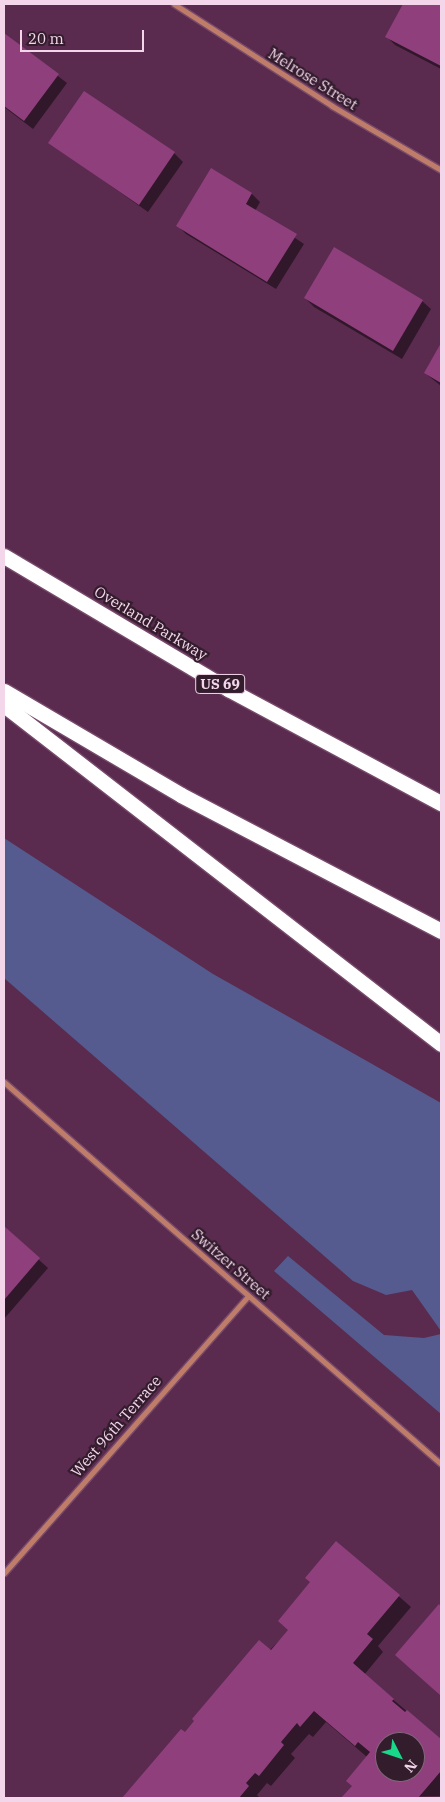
<!DOCTYPE html>
<style>
body{margin:0}
#map{position:relative;width:445px;height:1802px;overflow:hidden;background:#5b2b4f;font-family:"IBM Plex Serif",serif}
div>[style]{position:absolute}
.green>*{inset:0;background:#555b8e}
.shadow>*{inset:0;background:#0007}
.building>*{inset:0;background:#903f7d}
.roads{filter:drop-shadow(1px 0 #774a6b) drop-shadow(-1px 0 #774a6b) drop-shadow(0 1px #774a6b) drop-shadow(0 -1px #774a6b)}
.minor>*{height:5px;margin:-2.5px;padding:0 2.5px;transform-origin:2.5px;border-radius:2.5px;background:#bf7d69}
.motorway>*{height:15px;margin:-7.5px;padding:0 7.5px;transform-origin:7.5px;border-radius:7.5px;background:#fff}
span{translate:-50% -50%;white-space:nowrap;text-align:center;line-height:1.15;-webkit-text-stroke:4.5px #331d2d;paint-order:stroke}
.shield-label span{padding:1px 4px;background:#331d2d;border:1px solid;border-radius:4px;-webkit-text-stroke-width:0}
.shield-label{font-size:14px;color:#f4d6eb;font-weight:700}
.street-label{font-size:15px;color:#f4d6eb}
.frame{position:absolute;inset:0;border:5px solid #f4d6eb;pointer-events:none}
.north{position:absolute;left:375px;top:1732px;width:50px;height:50px;box-sizing:border-box;background:#331d2d;border:1px solid #806779;border-radius:50%;rotate:131deg;font-size:14px;font-weight:700;line-height:20px;text-align:center;color:#f4d6eb}
.north::after{content:'';display:block;margin:auto;width:18px;height:22px;background:#18d989;clip-path:polygon(50% 0,100% 100%,50% 72%,0 100%)}
.scale{position:absolute;left:20px;top:30px;width:124px;height:22px;box-sizing:border-box;border:2px solid #f4d6eb;border-top:0;padding-left:6px;font-size:15px;line-height:18px;white-space:nowrap;color:#f4d6eb;-webkit-text-stroke:4px #331d2d;paint-order:stroke}
</style>
<div id="map">
<div class="green">
<div style="clip-path:polygon(4px 838px,213px 974px,441px 1103px,441px 1331px,412px 1290px,386px 1295px,353px 1281px,4px 978px)"></div>
<div style="clip-path:polygon(288px 1256px,384px 1335px,424px 1338px,441px 1334px,441px 1414px,274px 1271px)"></div>
</div>
<div class="shadow">
<div style="clip-path:polygon(404px 4px,441px 4px,441px 69px,395px 45px,387px 37px)"></div>
<div style="clip-path:polygon(4px 35px,67px 83px,33px 129px,4px 107px)"></div>
<div style="clip-path:polygon(50px 143px,174px 153px,183px 162px,148px 212px)"></div>
<div style="clip-path:polygon(212px 170px,252px 194px,260px 202px,255px 211px,304px 244px,276px 289px,186px 234px,178px 226px)"></div>
<div style="clip-path:polygon(305px 298px,422px 301px,431px 309px,402px 359px,314px 307px)"></div>
<div style="clip-path:polygon(441px 345px,441px 386px,425px 373px)"></div>
<div style="clip-path:polygon(4px 1228px,48px 1268px,4px 1319px)"></div>
<div style="clip-path:polygon(evenodd,337px 1542px,411px 1607px,378px 1646px,383px 1652px,364px 1675px,441px 1740px,441px 1796px,343px 1798px,353px 1786px,367px 1757px,326px 1722px,313px 1737px,309px 1734px,291px 1754px,295px 1758px,271px 1786px,267px 1783px,257px 1795px,260px 1798px,124px 1798px,181px 1731px,185px 1734px,289px 1631px,312px 1583px,337px 1542px,385px 1742px,415px 1742px,415px 1772px,385px 1772px,385px 1742px)"></div>
<div style="clip-path:polygon(439px 1606px,441px 1608px,441px 1696px,397px 1655px)"></div>
</div>
<div class="building">
<div style="clip-path:polygon(403px 4px,441px 4px,441px 66px,385px 37px)"></div>
<div style="clip-path:polygon(4px 33px,59px 74px,24px 121px,4px 106px)"></div>
<div style="clip-path:polygon(84px 91px,175px 152px,139px 205px,48px 143px)"></div>
<div style="clip-path:polygon(211px 168px,252px 193px,246px 204px,297px 234px,267px 282px,176px 226px)"></div>
<div style="clip-path:polygon(334px 247px,423px 300px,393px 351px,304px 298px)"></div>
<div style="clip-path:polygon(441px 343px,441px 383px,424px 373px)"></div>
<div style="clip-path:polygon(4px 1226px,40px 1258px,4px 1300px)"></div>
<div style="clip-path:polygon(evenodd,336px 1541px,400px 1595px,367px 1634px,373px 1639px,353px 1663px,394px 1699px,392px 1701px,405px 1712px,407px 1710px,441px 1739px,441px 1771px,418px 1798px,341px 1798px,352px 1786px,346px 1781px,370px 1752px,358px 1742px,355px 1746px,314px 1711px,300px 1727px,297px 1723px,281px 1742px,284px 1745px,259px 1776px,255px 1773px,246px 1783px,249px 1786px,239px 1798px,122px 1798px,181px 1729px,185px 1732px,194px 1721px,192px 1719px,259px 1640px,271px 1650px,288px 1630px,278px 1621px,310px 1582px,305px 1578px,336px 1541px,385px 1742px,415px 1742px,415px 1772px,385px 1772px,385px 1742px)"></div>
<div style="clip-path:polygon(439px 1604px,441px 1607px,441px 1696px,395px 1655px)"></div>
</div>
<div class="roads">
<div class="minor">
<div style="left:174px;top:4px;width:188px;rotate:32.8deg"></div>
<div style="left:332px;top:106px;width:126px;rotate:30.4deg"></div>
<div style="left:4px;top:1082px;width:580px;rotate:41.16deg"></div>
<div style="left:4px;top:1573px;width:369px;rotate:-48.6deg"></div>
</div>
<div class="motorway">
<div style="left:4px;top:556px;width:261px;rotate:30.7deg"></div>
<div style="left:228px;top:689px;width:242px;rotate:28.2deg"></div>
<div style="left:4px;top:691px;width:205px;rotate:30.4deg"></div>
<div style="left:181px;top:795px;width:293px;rotate:27.6deg"></div>
<div style="left:4px;top:705px;width:553px;rotate:37.8deg"></div>
</div>
</div>
<div class="shield-label">
<span style="left:220px;top:684px">US 69</span>
</div>
<div class="street-label">
<span style="left:313px;top:79px;rotate:32deg">Melrose Street</span>
<span style="left:151px;top:623px;rotate:31deg">Overland Parkway</span>
<span style="left:231px;top:1264px;rotate:41deg">Switzer Street</span>
<span style="left:116px;top:1426px;rotate:-49deg">West 96th Terrace</span>
</div>
<div class="frame"></div>
<div class="north">N</div>
<div class="scale">20 m</div>
</div>
